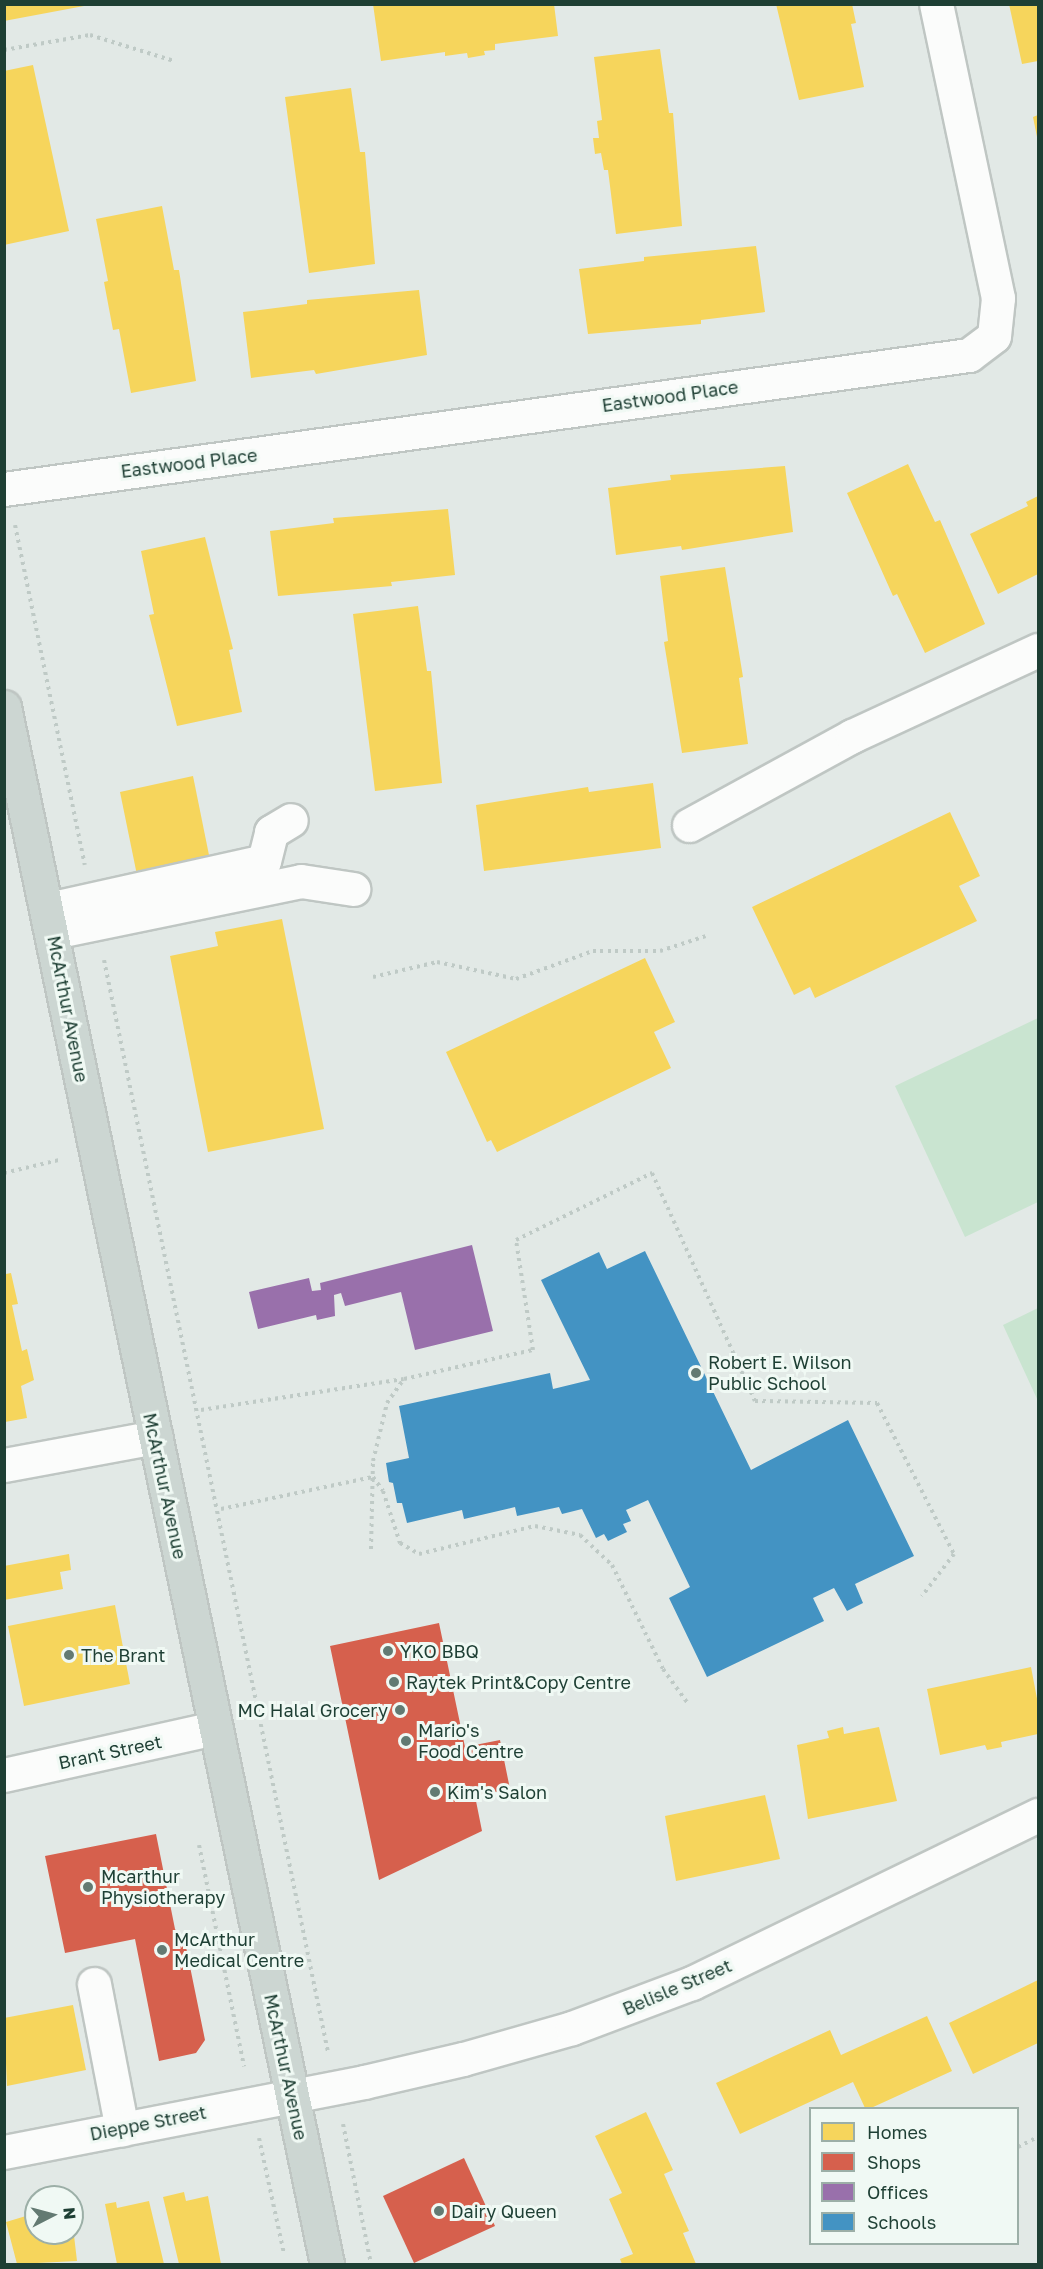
<!DOCTYPE html>
<style>
body{margin:0}
#map{position:relative;width:1043px;height:2269px;overflow:hidden;background:#e2e9e6;font-family:"Golos Text",sans-serif}
div>[style]{position:absolute}
.green>*{inset:0;background:#c9e4d0}
.homes>*{inset:0;background:#f6d55c}
.shops>*{inset:0;background:#d6604d}
.offices>*{inset:0;background:#9970ab}
.schools>*{inset:0;background:#4393c3}
.path>*{height:4px;margin-top:-2px;transform-origin:0;background:repeating-linear-gradient(90deg,#bfcac6 0 3px,transparent 0 7.5px)}
.roads{filter:drop-shadow(2px 0 #bfc6c3) drop-shadow(-2px 0 #bfc6c3) drop-shadow(0 2px #bfc6c3) drop-shadow(0 -2px #bfc6c3)}
.minor>*{height:33px;margin:-16.5px;padding:0 16.5px;transform-origin:16.5px;border-radius:16.5px;background:#fbfcfb}
.major>*{height:33px;margin:-16.5px;padding:0 16.5px;transform-origin:16.5px;border-radius:16.5px;background:#ccd6d2}
.dots>*{width:16px;height:16px;translate:-50% -50%;box-sizing:border-box;border:3px solid #f0f9f4;border-radius:50%}
span{translate:-50% -50%;white-space:nowrap;text-align:center;line-height:1.15;-webkit-text-stroke:6px #f0f9f4;paint-order:stroke}
.street-label{font-size:18px;color:#1e3f34}
.poi-label{font-size:18px;color:#1e3f34}
.left{translate:0 -50%;text-align:left}
.right{translate:-100% -50%;text-align:right}
.frame{position:absolute;inset:0;border:6px solid #1e3f34;pointer-events:none}
.legend{position:absolute;left:809px;top:2107px;width:210px;height:138px;box-sizing:border-box;background:#f0f9f4;border:2px solid #9cafa7;margin:0;padding:8px 10px;list-style:none;font-size:18px;color:#1e3f34}
.legend li{display:flex;align-items:center;gap:12px;height:30px}
.legend b{width:30px;border:2px solid #9cafa7}
.north{position:absolute;left:24px;top:2185px;width:60px;height:60px;box-sizing:border-box;background:#f0f9f4;border:2px solid #9cafa7;border-radius:50%;rotate:84deg;font-size:16px;font-weight:700;line-height:24px;text-align:center;color:#1e3f34}
.north::after{content:'';display:block;margin:auto;width:21px;height:27px;background:#637a72;clip-path:polygon(50% 0,100% 100%,50% 72%,0 100%)}
</style>
<div id="map">
<div class="green">
<div style="clip-path:polygon(1038px 1018px,1038px 1202px,965px 1237px,895px 1086px)"></div>
<div style="clip-path:polygon(1038px 1308px,1038px 1401px,1003px 1325px)"></div>
</div>
<div class="homes">
<div style="clip-path:polygon(4px 4px,84px 4px,84px 6px,4px 21px)"></div>
<div style="clip-path:polygon(373px 4px,554px 4px,558px 36px,495px 44px,495px 50px,484px 51px,485px 55px,468px 58px,467px 53px,445px 56px,445px 52px,381px 61px)"></div>
<div style="clip-path:polygon(776px 4px,852px 4px,856px 23px,851px 24px,864px 87px,799px 100px)"></div>
<div style="clip-path:polygon(1009px 4px,1038px 4px,1038px 61px,1022px 64px)"></div>
<div style="clip-path:polygon(660px 49px,669px 113px,673px 113px,682px 226px,616px 234px,608px 170px,604px 170px,601px 153px,595px 154px,593px 138px,599px 138px,597px 121px,602px 120px,594px 57px)"></div>
<div style="clip-path:polygon(33px 65px,69px 231px,4px 245px,4px 71px)"></div>
<div style="clip-path:polygon(351px 88px,360px 152px,365px 152px,375px 264px,309px 273px,285px 97px)"></div>
<div style="clip-path:polygon(1038px 115px,1038px 136px,1037px 137px,1033px 117px)"></div>
<div style="clip-path:polygon(162px 206px,174px 270px,179px 270px,196px 381px,131px 393px,119px 329px,113px 330px,104px 282px,108px 281px,96px 219px)"></div>
<div style="clip-path:polygon(756px 246px,765px 312px,701px 320px,701px 324px,588px 334px,579px 269px,644px 261px,644px 257px)"></div>
<div style="clip-path:polygon(419px 290px,427px 355px,316px 374px,314px 370px,251px 378px,243px 312px,307px 304px,307px 300px)"></div>
<div style="clip-path:polygon(908px 464px,935px 522px,940px 520px,985px 624px,925px 653px,897px 594px,893px 596px,847px 493px)"></div>
<div style="clip-path:polygon(785px 466px,793px 532px,682px 550px,681px 546px,616px 555px,608px 488px,671px 480px,670px 475px)"></div>
<div style="clip-path:polygon(1038px 496px,1038px 574px,998px 594px,970px 534px,1028px 506px,1026px 502px)"></div>
<div style="clip-path:polygon(448px 509px,455px 575px,391px 582px,392px 586px,278px 596px,270px 531px,334px 523px,333px 518px)"></div>
<div style="clip-path:polygon(205px 537px,233px 649px,229px 650px,242px 712px,177px 726px,149px 615px,154px 614px,141px 551px)"></div>
<div style="clip-path:polygon(725px 567px,743px 677px,739px 678px,748px 744px,682px 753px,664px 642px,668px 641px,660px 576px)"></div>
<div style="clip-path:polygon(418px 606px,427px 671px,431px 671px,442px 783px,375px 791px,353px 614px)"></div>
<div style="clip-path:polygon(193px 776px,211px 865px,138px 880px,120px 792px)"></div>
<div style="clip-path:polygon(653px 783px,661px 848px,484px 871px,476px 805px,588px 787px,589px 792px)"></div>
<div style="clip-path:polygon(950px 812px,980px 876px,959px 886px,977px 921px,815px 998px,810px 987px,794px 995px,752px 907px)"></div>
<div style="clip-path:polygon(282px 919px,324px 1129px,208px 1152px,170px 956px,218px 946px,215px 932px)"></div>
<div style="clip-path:polygon(645px 958px,675px 1022px,654px 1032px,671px 1068px,497px 1152px,491px 1140px,487px 1142px,446px 1052px)"></div>
<div style="clip-path:polygon(5px 1270px,6px 1274px,11px 1273px,18px 1304px,12px 1305px,22px 1351px,27px 1349px,34px 1380px,21px 1386px,27px 1418px,5px 1422px)"></div>
<div style="clip-path:polygon(69px 1554px,71px 1570px,60px 1572px,63px 1589px,4px 1600px,4px 1566px)"></div>
<div style="clip-path:polygon(115px 1605px,130px 1684px,24px 1706px,8px 1626px)"></div>
<div style="clip-path:polygon(1031px 1667px,1038px 1704px,1038px 1734px,1001px 1742px,1002px 1747px,987px 1750px,985px 1745px,940px 1755px,927px 1689px)"></div>
<div style="clip-path:polygon(843px 1727px,844px 1734px,879px 1727px,897px 1801px,808px 1819px,797px 1745px,829px 1738px,827px 1731px)"></div>
<div style="clip-path:polygon(765px 1795px,780px 1859px,676px 1881px,665px 1816px)"></div>
<div style="clip-path:polygon(1038px 1980px,1038px 2043px,973px 2074px,949px 2023px)"></div>
<div style="clip-path:polygon(73px 2005px,86px 2070px,7px 2086px,4px 2018px)"></div>
<div style="clip-path:polygon(927px 2016px,952px 2071px,871px 2108px,865px 2108px,853px 2082px,740px 2134px,716px 2083px,830px 2030px,841px 2055px)"></div>
<div style="clip-path:polygon(646px 2112px,673px 2170px,664px 2174px,689px 2231px,683px 2233px,696px 2264px,622px 2264px,620px 2259px,633px 2254px,609px 2199px,622px 2193px,595px 2136px)"></div>
<div style="clip-path:polygon(184px 2192px,186px 2201px,208px 2196px,221px 2264px,179px 2264px,163px 2197px)"></div>
<div style="clip-path:polygon(149px 2201px,164px 2264px,117px 2264px,105px 2204px,116px 2202px,117px 2208px)"></div>
<div style="clip-path:polygon(36px 2213px,36px 2233px,72px 2233px,73px 2227px,77px 2261px,17px 2264px,6px 2222px)"></div>
</div>
<div class="shops">
<div style="clip-path:polygon(439px 1623px,465px 1747px,500px 1740px,510px 1789px,475px 1796px,482px 1831px,379px 1880px,330px 1646px)"></div>
<div style="clip-path:polygon(156px 1834px,175px 1929px,186px 1947px,205px 2040px,196px 2053px,159px 2061px,135px 1939px,65px 1953px,45px 1856px)"></div>
<div style="clip-path:polygon(464px 2158px,495px 2226px,414px 2263px,383px 2196px)"></div>
</div>
<div class="offices">
<div style="clip-path:polygon(472px 1245px,493px 1331px,415px 1350px,401px 1292px,345px 1306px,341px 1293px,334px 1295px,335px 1316px,317px 1320px,316px 1315px,258px 1329px,249px 1292px,309px 1278px,312px 1291px,321px 1290px,320px 1283px)"></div>
</div>
<div class="schools">
<div style="clip-path:polygon(645px 1251px,751px 1470px,848px 1420px,914px 1556px,855px 1584px,863px 1603px,847px 1611px,834px 1588px,813px 1598px,824px 1621px,707px 1677px,669px 1598px,690px 1587px,648px 1500px,626px 1510px,631px 1521px,623px 1524px,627px 1532px,608px 1541px,604px 1534px,596px 1538px,582px 1509px,562px 1514px,559px 1507px,517px 1516px,515px 1507px,464px 1519px,462px 1510px,407px 1523px,402px 1503px,397px 1503px,393px 1483px,389px 1482px,386px 1463px,409px 1458px,399px 1406px,550px 1373px,553px 1389px,590px 1380px,541px 1280px,599px 1252px,607px 1269px)"></div>
</div>
<div class="path">
<div style="left:4px;top:50px;width:87px;rotate:-9.9deg"></div>
<div style="left:90px;top:35px;width:88px;rotate:17.2deg"></div>
<div style="left:15px;top:525px;width:347px;rotate:78.4deg"></div>
<div style="left:104px;top:960px;width:1115px;rotate:78.41deg"></div>
<div style="left:373px;top:977px;width:66px;rotate:-13.2deg"></div>
<div style="left:437px;top:962px;width:81px;rotate:12.1deg"></div>
<div style="left:516px;top:979px;width:82px;rotate:-20deg"></div>
<div style="left:593px;top:951px;width:67px"></div>
<div style="left:660px;top:951px;width:48px;rotate:-18.1deg"></div>
<div style="left:4px;top:1173px;width:57px;rotate:-13.3deg"></div>
<div style="left:201px;top:1410px;width:205px;rotate:-8.7deg"></div>
<div style="left:221px;top:1509px;width:155px;rotate:-11.9deg"></div>
<div style="left:373px;top:1477px;width:17px;rotate:54deg"></div>
<div style="left:383px;top:1491px;width:55px;rotate:71.9deg"></div>
<div style="left:400px;top:1543px;width:22px;rotate:30deg"></div>
<div style="left:419px;top:1554px;width:119px;rotate:-13.6deg"></div>
<div style="left:535px;top:1526px;width:46px;rotate:11.3deg"></div>
<div style="left:580px;top:1535px;width:44px;rotate:43.2deg"></div>
<div style="left:612px;top:1565px;width:116px;rotate:63.9deg"></div>
<div style="left:663px;top:1669px;width:44px;rotate:54.2deg"></div>
<div style="left:371px;top:1549px;width:88px;rotate:-88.7deg"></div>
<div style="left:373px;top:1461px;width:60px;rotate:-76.4deg"></div>
<div style="left:387px;top:1403px;width:29px;rotate:-55deg"></div>
<div style="left:404px;top:1379px;width:132px;rotate:-12.7deg"></div>
<div style="left:533px;top:1350px;width:111px;rotate:-98.8deg"></div>
<div style="left:516px;top:1240px;width:152px;rotate:-26.2deg"></div>
<div style="left:652px;top:1173px;width:250px;rotate:65.7deg"></div>
<div style="left:755px;top:1401px;width:122px;rotate:0.9deg"></div>
<div style="left:877px;top:1403px;width:169px;rotate:63deg"></div>
<div style="left:954px;top:1554px;width:53px;rotate:127.3deg"></div>
<div style="left:199px;top:1845px;width:226px;rotate:78.5deg"></div>
<div style="left:343px;top:2124px;width:143px;rotate:78.7deg"></div>
<div style="left:259px;top:2138px;width:119px;rotate:77.8deg"></div>
<div style="left:1018px;top:2147px;width:22px;rotate:-27deg"></div>
</div>
<div class="roads">
<div class="minor">
<div style="left:4px;top:489px;width:974px;rotate:-7.91deg"></div>
<div style="left:969px;top:355px;width:31px;rotate:-37deg"></div>
<div style="left:994px;top:336px;width:38px;rotate:-84deg"></div>
<div style="left:998px;top:298px;width:300px;rotate:-101.9deg"></div>
<div style="left:689px;top:825px;width:186px;rotate:-28.6deg"></div>
<div style="left:852px;top:736px;width:205px;rotate:-24.8deg"></div>
<div style="left:48px;top:909px;width:221px;rotate:-12.5deg"></div>
<div style="left:264px;top:861px;width:30px;rotate:-76deg"></div>
<div style="left:271px;top:832px;width:23px;rotate:-31deg"></div>
<div style="left:53px;top:932px;width:253px;rotate:-11.6deg"></div>
<div style="left:301px;top:881px;width:53px;rotate:8.7deg"></div>
<div style="left:4px;top:1465px;width:154px;rotate:-10.5deg"></div>
<div style="left:4px;top:1775px;width:216px;rotate:-12.6deg"></div>
<div style="left:94px;top:1984px;width:148px;rotate:79.1deg"></div>
<div style="left:4px;top:2152px;width:367px;rotate:-11deg"></div>
<div style="left:364px;top:2082px;width:102px;rotate:-13.1deg"></div>
<div style="left:463px;top:2059px;width:113px;rotate:-15.9deg"></div>
<div style="left:572px;top:2028px;width:128px;rotate:-20.6deg"></div>
<div style="left:692px;top:1983px;width:385px;rotate:-25.9deg"></div>
</div>
<div class="major">
<div style="left:4px;top:707px;width:1590px;rotate:78.28deg"></div>
</div>
</div>
<div class="dots">
<div style="left:696px;top:1373px;background:#637a72"></div>
<div style="left:388px;top:1651px;background:#637a72"></div>
<div style="left:69px;top:1655px;background:#637a72"></div>
<div style="left:394px;top:1682px;background:#637a72"></div>
<div style="left:400px;top:1710px;background:#637a72"></div>
<div style="left:406px;top:1741px;background:#637a72"></div>
<div style="left:435px;top:1792px;background:#637a72"></div>
<div style="left:88px;top:1887px;background:#637a72"></div>
<div style="left:162px;top:1950px;background:#637a72"></div>
<div style="left:439px;top:2211px;background:#637a72"></div>
</div>
<div class="street-label">
<span style="left:670px;top:396px;rotate:-8deg">Eastwood Place</span>
<span style="left:189px;top:463px;rotate:-7deg">Eastwood Place</span>
<span style="left:68px;top:1009px;rotate:79deg">McArthur Avenue</span>
<span style="left:165px;top:1486px;rotate:78deg">McArthur Avenue</span>
<span style="left:110px;top:1752px;rotate:-12deg">Brant Street</span>
<span style="left:677px;top:1987px;rotate:-23deg">Belisle Street</span>
<span style="left:286px;top:2067px;rotate:78deg">McArthur Avenue</span>
<span style="left:148px;top:2123px;rotate:-11deg">Dieppe Street</span>
</div>
<div class="poi-label">
<span class="left" style="left:708px;top:1373px">Robert E. Wilson<br>Public School</span>
<span class="left" style="left:400px;top:1651px">YKO BBQ</span>
<span class="left" style="left:81px;top:1655px">The Brant</span>
<span class="left" style="left:406px;top:1682px">Raytek Print&amp;Copy Centre</span>
<span class="right" style="left:388px;top:1710px">MC Halal Grocery</span>
<span class="left" style="left:418px;top:1741px">Mario's<br>Food Centre</span>
<span class="left" style="left:447px;top:1792px">Kim's Salon</span>
<span class="left" style="left:101px;top:1887px">Mcarthur<br>Physiotherapy</span>
<span class="left" style="left:174px;top:1950px">McArthur<br>Medical Centre</span>
<span class="left" style="left:451px;top:2211px">Dairy Queen</span>
</div>
<div class="frame"></div>
<ul class="legend">
<li><b style="height:16px;background:#f6d55c"></b>Homes</li>
<li><b style="height:16px;background:#d6604d"></b>Shops</li>
<li><b style="height:16px;background:#9970ab"></b>Offices</li>
<li><b style="height:16px;background:#4393c3"></b>Schools</li>
</ul>
<div class="north">N</div>
</div>
